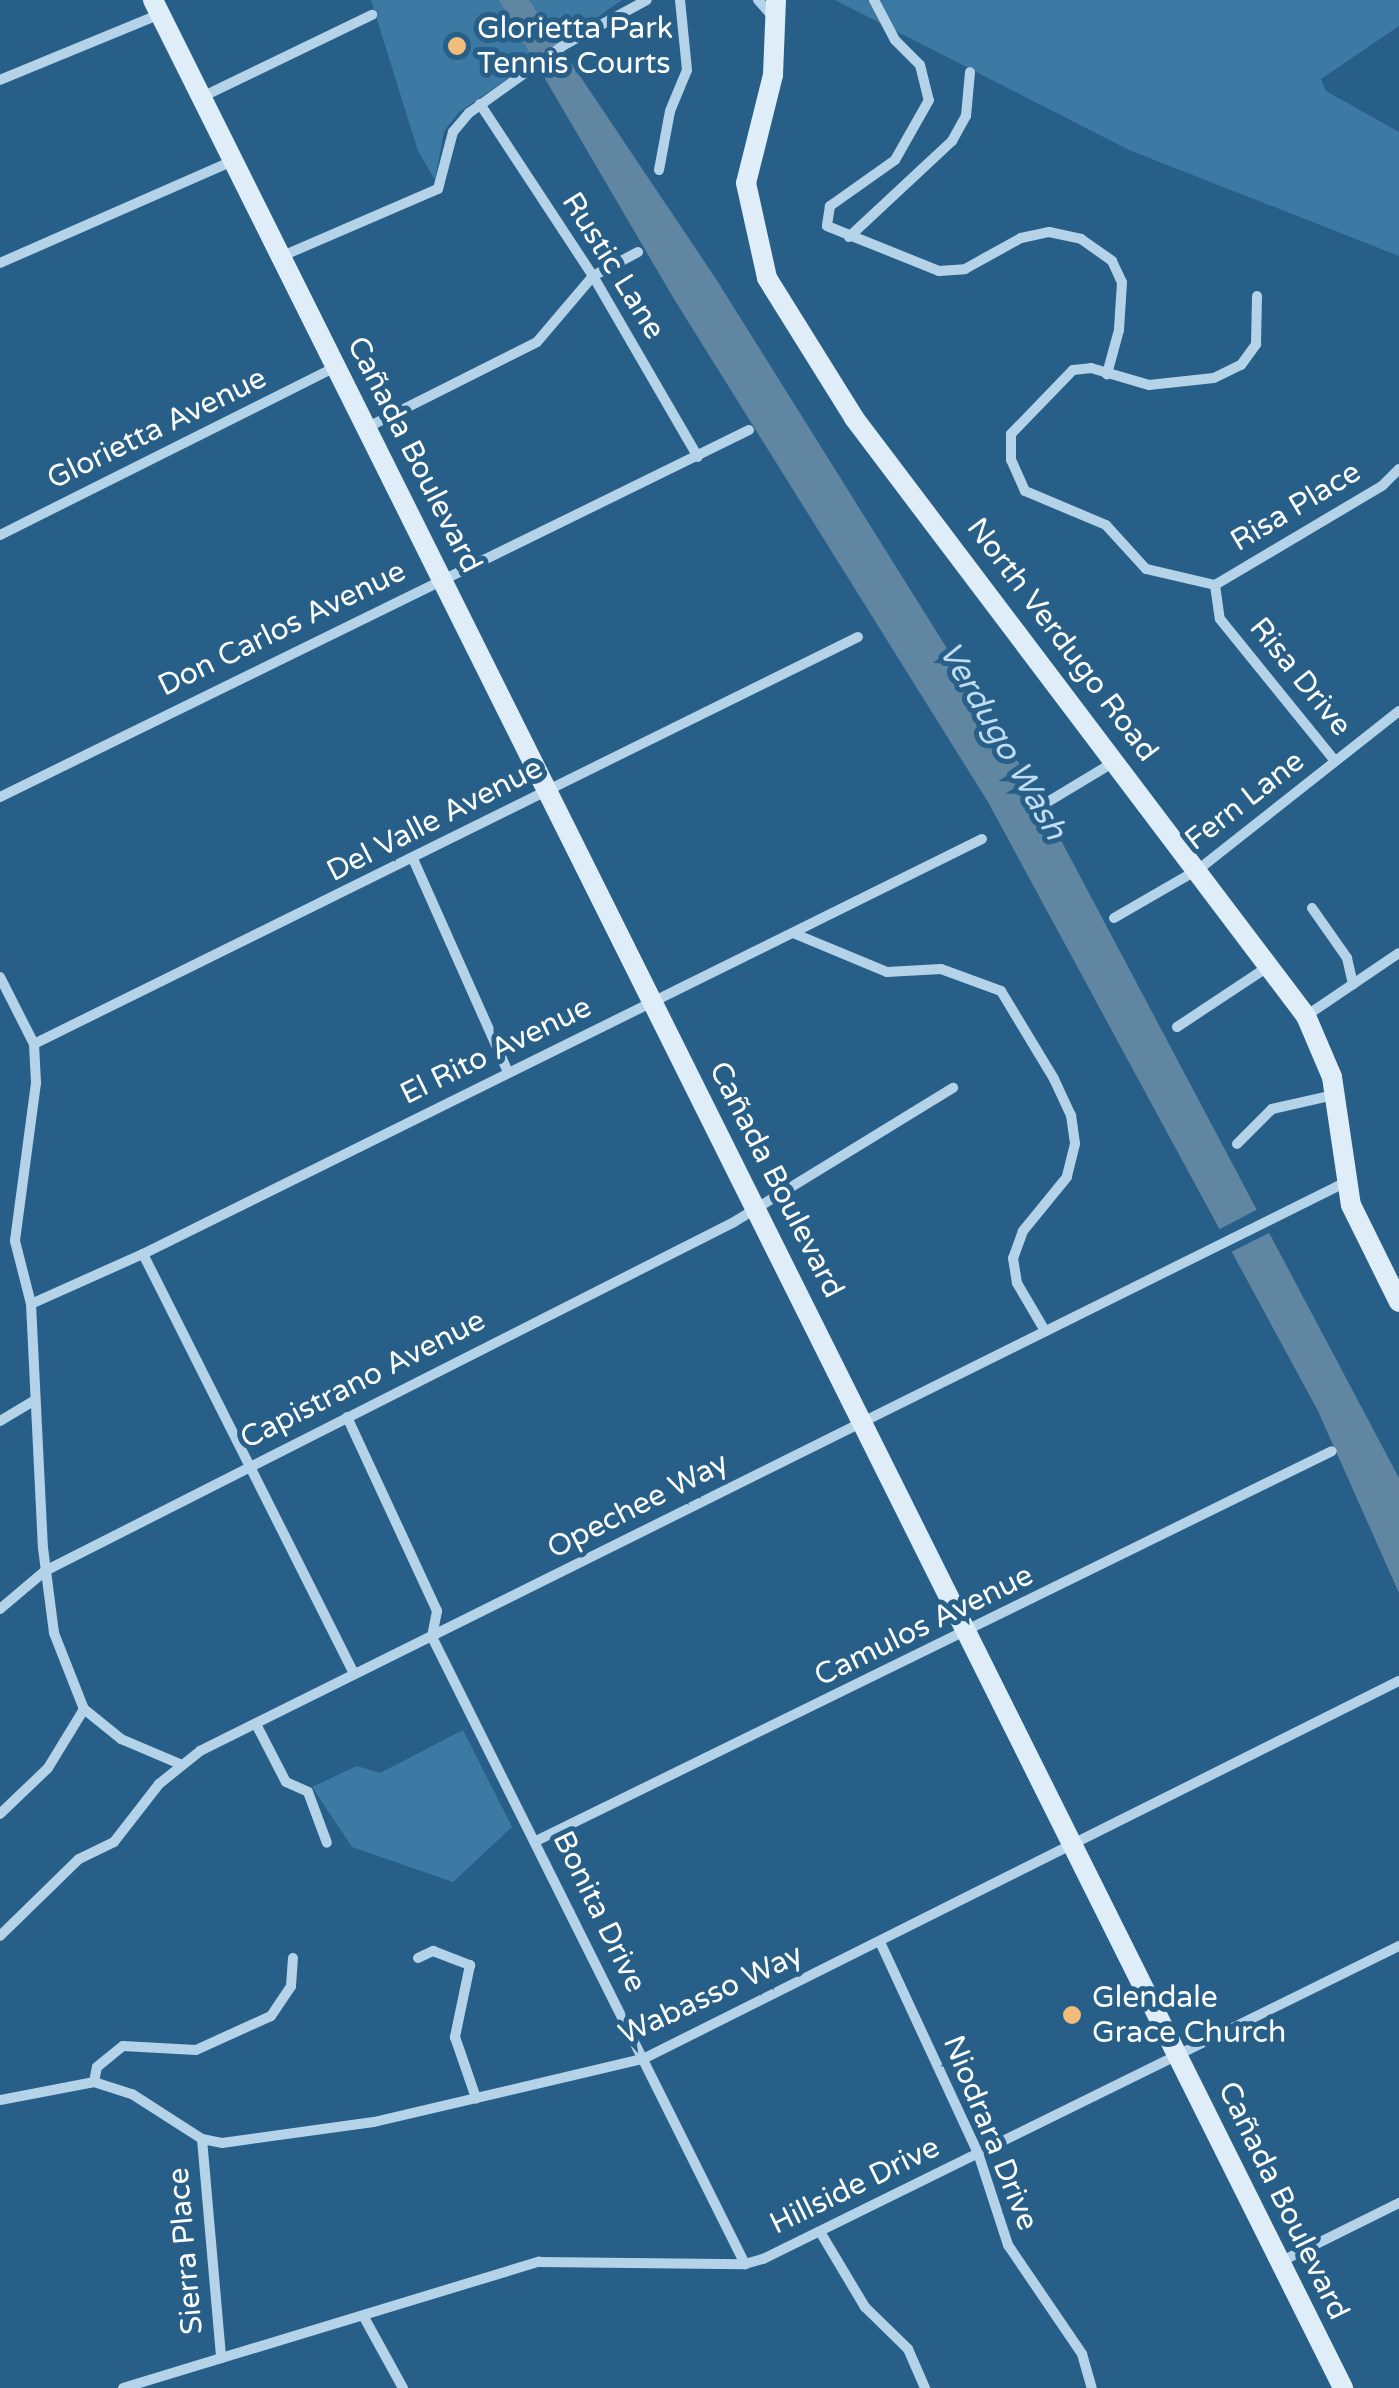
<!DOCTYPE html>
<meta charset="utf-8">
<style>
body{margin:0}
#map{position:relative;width:1399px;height:2388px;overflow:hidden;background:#275f88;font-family:"Varela Round",sans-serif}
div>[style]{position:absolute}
.green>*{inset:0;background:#3c7aa4}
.water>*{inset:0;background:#6186a1}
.pier>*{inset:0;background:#275f88}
.minor>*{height:10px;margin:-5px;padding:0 5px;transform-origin:5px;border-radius:5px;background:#b4d3e9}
.secondary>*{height:20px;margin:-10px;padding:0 10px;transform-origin:10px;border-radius:10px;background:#deedf8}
.dots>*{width:28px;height:28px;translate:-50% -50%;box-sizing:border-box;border:5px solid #275f88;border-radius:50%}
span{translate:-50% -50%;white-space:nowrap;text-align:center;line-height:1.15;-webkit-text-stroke:10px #275f88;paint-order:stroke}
.poi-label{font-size:30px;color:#fff}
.left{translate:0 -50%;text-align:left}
.street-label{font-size:30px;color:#fff}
.water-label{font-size:32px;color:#c0dcf0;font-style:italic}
</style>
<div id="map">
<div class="green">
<div style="clip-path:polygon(371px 0,622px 0,459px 112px,444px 131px,435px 180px,418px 151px)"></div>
<div style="clip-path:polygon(835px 0,1399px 0,1399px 26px,1321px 79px,1326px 91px,1399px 132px,1399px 256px,1129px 150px)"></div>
<div style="clip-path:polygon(463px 1730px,512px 1827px,453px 1882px,352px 1847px,312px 1787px,357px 1766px,380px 1773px)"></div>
</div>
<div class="water">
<div style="clip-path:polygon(499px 0,529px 0,716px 279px,1028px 778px,1399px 1478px,1399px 1593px,1318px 1411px,988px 802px,674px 299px)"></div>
</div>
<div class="pier">
<div style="clip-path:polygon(1262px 1207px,1275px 1230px,1227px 1254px,1216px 1231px)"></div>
</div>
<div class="minor">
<div style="left:758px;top:0;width:24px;rotate:48deg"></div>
<div style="left:874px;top:0;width:45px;rotate:62.3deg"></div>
<div style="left:895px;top:40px;width:35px;rotate:45deg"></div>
<div style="left:920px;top:65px;width:36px;rotate:76deg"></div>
<div style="left:929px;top:100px;width:69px;rotate:119.5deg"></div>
<div style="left:895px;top:160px;width:80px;rotate:144.7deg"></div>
<div style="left:830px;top:206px;width:20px;rotate:99deg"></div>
<div style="left:827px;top:226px;width:121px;rotate:21.9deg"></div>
<div style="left:939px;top:271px;width:26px;rotate:-4deg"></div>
<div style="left:965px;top:269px;width:64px;rotate:-29deg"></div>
<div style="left:1021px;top:238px;width:29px;rotate:-12deg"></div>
<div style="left:1049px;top:232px;width:33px;rotate:12deg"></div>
<div style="left:1081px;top:239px;width:38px;rotate:35deg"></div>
<div style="left:1112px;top:261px;width:23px;rotate:65deg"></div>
<div style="left:1122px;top:282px;width:48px;rotate:93.6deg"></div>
<div style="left:1119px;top:330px;width:46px;rotate:105.3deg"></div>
<div style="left:0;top:80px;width:173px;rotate:-22.4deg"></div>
<div style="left:202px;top:97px;width:189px;rotate:-25.8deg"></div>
<div style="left:480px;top:104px;width:206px;rotate:56.7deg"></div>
<div style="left:593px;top:276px;width:209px;rotate:59.9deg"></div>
<div style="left:659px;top:170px;width:60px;rotate:-79.4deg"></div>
<div style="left:670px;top:111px;width:44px;rotate:-67.5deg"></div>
<div style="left:687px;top:70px;width:70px;rotate:-95.7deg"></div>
<div style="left:849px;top:237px;width:141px;rotate:-43deg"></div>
<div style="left:952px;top:141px;width:29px;rotate:-61deg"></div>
<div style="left:966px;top:116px;width:44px;rotate:-84.8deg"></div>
<div style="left:280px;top:257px;width:172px;rotate:-23.3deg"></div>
<div style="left:438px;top:189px;width:59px;rotate:-75.3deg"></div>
<div style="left:453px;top:132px;width:25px;rotate:-50deg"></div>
<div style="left:469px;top:113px;width:117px;rotate:-35.6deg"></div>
<div style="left:564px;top:45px;width:94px;rotate:-28.5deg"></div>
<div style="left:0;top:263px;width:253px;rotate:-23.7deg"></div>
<div style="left:366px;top:428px;width:191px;rotate:-26.7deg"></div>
<div style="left:537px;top:342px;width:87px;rotate:-49.7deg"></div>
<div style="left:593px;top:276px;width:51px;rotate:-28.1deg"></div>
<div style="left:0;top:535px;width:376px;rotate:-26.6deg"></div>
<div style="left:1215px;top:585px;width:71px;rotate:-166.9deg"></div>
<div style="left:1146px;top:569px;width:59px;rotate:-132.3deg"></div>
<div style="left:1106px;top:525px;width:88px;rotate:-157.2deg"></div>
<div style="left:1025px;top:491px;width:34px;rotate:-114deg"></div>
<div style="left:1011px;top:460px;width:26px;rotate:-90deg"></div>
<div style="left:1011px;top:434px;width:89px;rotate:-45.9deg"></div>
<div style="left:1073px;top:370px;width:18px;rotate:-6deg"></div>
<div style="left:1091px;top:368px;width:60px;rotate:16.3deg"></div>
<div style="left:1149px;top:385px;width:65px;rotate:-6.1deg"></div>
<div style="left:1214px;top:378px;width:30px;rotate:-26deg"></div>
<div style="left:1241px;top:365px;width:26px;rotate:-54deg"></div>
<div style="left:1256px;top:344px;width:48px;rotate:-88.8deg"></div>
<div style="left:1215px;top:585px;width:194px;rotate:-30.7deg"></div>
<div style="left:1382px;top:486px;width:24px;rotate:-45deg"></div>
<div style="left:1215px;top:585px;width:34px;rotate:82deg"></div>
<div style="left:1220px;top:619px;width:183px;rotate:51deg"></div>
<div style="left:0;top:797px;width:834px;rotate:-26.1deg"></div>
<div style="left:1046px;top:803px;width:79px;rotate:-31.1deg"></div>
<div style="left:414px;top:861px;width:231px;rotate:66deg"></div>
<div style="left:1312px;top:908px;width:61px;rotate:55deg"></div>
<div style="left:1347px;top:958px;width:27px;rotate:77deg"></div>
<div style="left:1114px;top:918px;width:98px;rotate:-30deg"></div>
<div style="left:1199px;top:869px;width:255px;rotate:-38.3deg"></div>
<div style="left:793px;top:933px;width:102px;rotate:22.5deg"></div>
<div style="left:887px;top:972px;width:54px;rotate:-3.2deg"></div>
<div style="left:941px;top:969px;width:64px;rotate:20.1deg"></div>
<div style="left:1001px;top:991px;width:103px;rotate:58.9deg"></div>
<div style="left:1054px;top:1079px;width:40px;rotate:65deg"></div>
<div style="left:1071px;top:1115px;width:29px;rotate:82deg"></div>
<div style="left:1075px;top:1144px;width:34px;rotate:104deg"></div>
<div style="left:1067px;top:1177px;width:70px;rotate:129.2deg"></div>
<div style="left:1023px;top:1231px;width:29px;rotate:110deg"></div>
<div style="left:1013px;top:1258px;width:25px;rotate:81deg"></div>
<div style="left:1017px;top:1283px;width:56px;rotate:59.7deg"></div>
<div style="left:0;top:977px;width:75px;rotate:63.1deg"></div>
<div style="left:34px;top:1044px;width:39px;rotate:87deg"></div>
<div style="left:36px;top:1083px;width:159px;rotate:97.6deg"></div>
<div style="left:15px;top:1241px;width:65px;rotate:75.7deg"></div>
<div style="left:31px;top:1304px;width:244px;rotate:87.2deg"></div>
<div style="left:43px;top:1548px;width:86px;rotate:82.6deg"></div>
<div style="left:54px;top:1633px;width:82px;rotate:68.5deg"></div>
<div style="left:84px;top:1709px;width:48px;rotate:39deg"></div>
<div style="left:121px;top:1739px;width:64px;rotate:23deg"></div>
<div style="left:1306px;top:1016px;width:112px;rotate:-34.1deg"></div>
<div style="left:1177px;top:1027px;width:110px;rotate:-33.5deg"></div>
<div style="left:34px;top:1044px;width:919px;rotate:-26.29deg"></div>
<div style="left:1237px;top:1144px;width:49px;rotate:-45deg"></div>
<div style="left:1272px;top:1109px;width:64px;rotate:-12.7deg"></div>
<div style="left:143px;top:1254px;width:470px;rotate:63.3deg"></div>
<div style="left:31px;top:1304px;width:123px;rotate:-24.1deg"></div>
<div style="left:143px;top:1254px;width:936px;rotate:-26.32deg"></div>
<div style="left:347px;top:1417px;width:214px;rotate:65.1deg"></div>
<div style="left:437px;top:1611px;width:26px;rotate:101deg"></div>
<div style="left:432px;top:1637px;width:701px;rotate:63.47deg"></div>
<div style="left:0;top:1421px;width:39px;rotate:-31deg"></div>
<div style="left:0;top:1609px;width:59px;rotate:-40.2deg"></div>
<div style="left:45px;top:1571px;width:772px;rotate:-26.86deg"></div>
<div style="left:734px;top:1222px;width:257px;rotate:-31.5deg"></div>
<div style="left:256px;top:1724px;width:65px;rotate:62.7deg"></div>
<div style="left:286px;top:1782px;width:24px;rotate:24deg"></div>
<div style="left:308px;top:1792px;width:54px;rotate:69.6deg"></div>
<div style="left:0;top:1814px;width:66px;rotate:-43.8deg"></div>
<div style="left:48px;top:1768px;width:69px;rotate:-58.6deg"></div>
<div style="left:536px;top:1841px;width:886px;rotate:-26.1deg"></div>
<div style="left:0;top:1936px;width:110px;rotate:-44.3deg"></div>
<div style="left:79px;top:1859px;width:39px;rotate:-26deg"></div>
<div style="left:114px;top:1842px;width:73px;rotate:-52.2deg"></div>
<div style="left:159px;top:1784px;width:53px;rotate:-38.8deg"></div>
<div style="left:200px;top:1751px;width:1279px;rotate:-26.4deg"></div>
<div style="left:880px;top:1942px;width:233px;rotate:65.1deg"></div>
<div style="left:978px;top:2153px;width:97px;rotate:71.9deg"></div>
<div style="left:1008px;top:2245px;width:132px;rotate:55.8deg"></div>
<div style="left:1082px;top:2354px;width:35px;rotate:74deg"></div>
<div style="left:418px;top:1958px;width:17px;rotate:-25deg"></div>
<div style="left:433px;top:1951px;width:40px;rotate:21deg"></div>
<div style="left:470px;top:1965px;width:74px;rotate:101.8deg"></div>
<div style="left:455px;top:2037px;width:65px;rotate:71deg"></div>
<div style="left:94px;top:2082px;width:15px;rotate:-79deg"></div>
<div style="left:97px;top:2067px;width:33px;rotate:-39deg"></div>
<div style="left:123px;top:2046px;width:73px;rotate:3.1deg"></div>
<div style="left:196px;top:2050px;width:82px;rotate:-24.4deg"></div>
<div style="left:271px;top:2016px;width:36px;rotate:-56deg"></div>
<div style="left:291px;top:1986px;width:28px;rotate:-86deg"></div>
<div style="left:0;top:2100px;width:96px;rotate:-10.8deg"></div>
<div style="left:94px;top:2082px;width:40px;rotate:18deg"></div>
<div style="left:132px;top:2094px;width:83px;rotate:32.7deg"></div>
<div style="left:202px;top:2139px;width:20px;rotate:11deg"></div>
<div style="left:222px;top:2143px;width:153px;rotate:-7.9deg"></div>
<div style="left:374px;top:2122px;width:276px;rotate:-13.2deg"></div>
<div style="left:643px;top:2059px;width:845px;rotate:-26.57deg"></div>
<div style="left:202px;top:2139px;width:220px;rotate:85deg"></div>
<div style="left:822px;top:2235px;width:84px;rotate:59.2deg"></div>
<div style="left:865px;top:2307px;width:60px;rotate:44.3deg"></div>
<div style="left:908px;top:2349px;width:43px;rotate:66.4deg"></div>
<div style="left:1280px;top:2262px;width:133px;rotate:-26.4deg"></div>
<div style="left:365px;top:2319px;width:79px;rotate:61.2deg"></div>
<div style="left:123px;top:2388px;width:435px;rotate:-16.9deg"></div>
<div style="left:539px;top:2262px;width:206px;rotate:0.6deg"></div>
<div style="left:745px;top:2264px;width:19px;rotate:-16deg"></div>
<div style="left:763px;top:2259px;width:709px;rotate:-26.2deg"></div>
</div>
<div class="secondary">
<div style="left:153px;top:0;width:2668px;rotate:63.51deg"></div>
<div style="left:776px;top:0;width:75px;rotate:92.3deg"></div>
<div style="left:773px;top:75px;width:111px;rotate:104deg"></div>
<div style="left:746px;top:183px;width:97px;rotate:77.5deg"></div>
<div style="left:767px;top:278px;width:165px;rotate:58.1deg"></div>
<div style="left:854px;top:418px;width:750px;rotate:52.92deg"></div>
<div style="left:1306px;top:1016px;width:66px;rotate:66.9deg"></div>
<div style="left:1332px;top:1077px;width:129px;rotate:81.6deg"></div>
<div style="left:1351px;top:1205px;width:108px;rotate:63.7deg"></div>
</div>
<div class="dots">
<div style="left:457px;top:46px;background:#f1bd7a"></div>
<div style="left:1072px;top:2015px;background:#f1bd7a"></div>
</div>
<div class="poi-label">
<span class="left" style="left:477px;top:46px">Glorietta Park<br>Tennis Courts</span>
<span class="left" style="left:1092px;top:2015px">Glendale<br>Grace Church</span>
</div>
<div class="street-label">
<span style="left:613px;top:266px;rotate:58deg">Rustic Lane</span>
<span style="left:157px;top:429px;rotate:-26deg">Glorietta Avenue</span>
<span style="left:414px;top:455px;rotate:63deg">Cañada Boulevard</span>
<span style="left:1296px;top:507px;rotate:-31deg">Risa Place</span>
<span style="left:282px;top:629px;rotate:-26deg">Don Carlos Avenue</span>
<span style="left:1062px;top:640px;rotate:53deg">North Verdugo Road</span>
<span style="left:1300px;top:677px;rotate:51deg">Risa Drive</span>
<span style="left:1245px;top:801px;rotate:-38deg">Fern Lane</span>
<span style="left:435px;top:820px;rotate:-27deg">Del Valle Avenue</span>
<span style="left:496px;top:1051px;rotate:-26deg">El Rito Avenue</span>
<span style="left:776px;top:1180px;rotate:63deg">Cañada Boulevard</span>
<span style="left:363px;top:1380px;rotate:-27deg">Capistrano Avenue</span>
<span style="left:638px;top:1506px;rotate:-27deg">Opechee Way</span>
<span style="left:924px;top:1626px;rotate:-26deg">Camulos Avenue</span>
<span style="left:599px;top:1912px;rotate:64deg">Bonita Drive</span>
<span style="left:711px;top:1995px;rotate:-25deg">Wabasso Way</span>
<span style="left:990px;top:2133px;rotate:68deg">Niodrara Drive</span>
<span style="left:855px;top:2186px;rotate:-26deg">Hillside Drive</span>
<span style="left:1283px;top:2201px;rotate:64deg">Cañada Boulevard</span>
<span style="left:186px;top:2251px;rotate:-95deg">Sierra Place</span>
</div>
<div class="water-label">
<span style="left:1002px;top:741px;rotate:60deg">Verdugo Wash</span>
</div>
</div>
